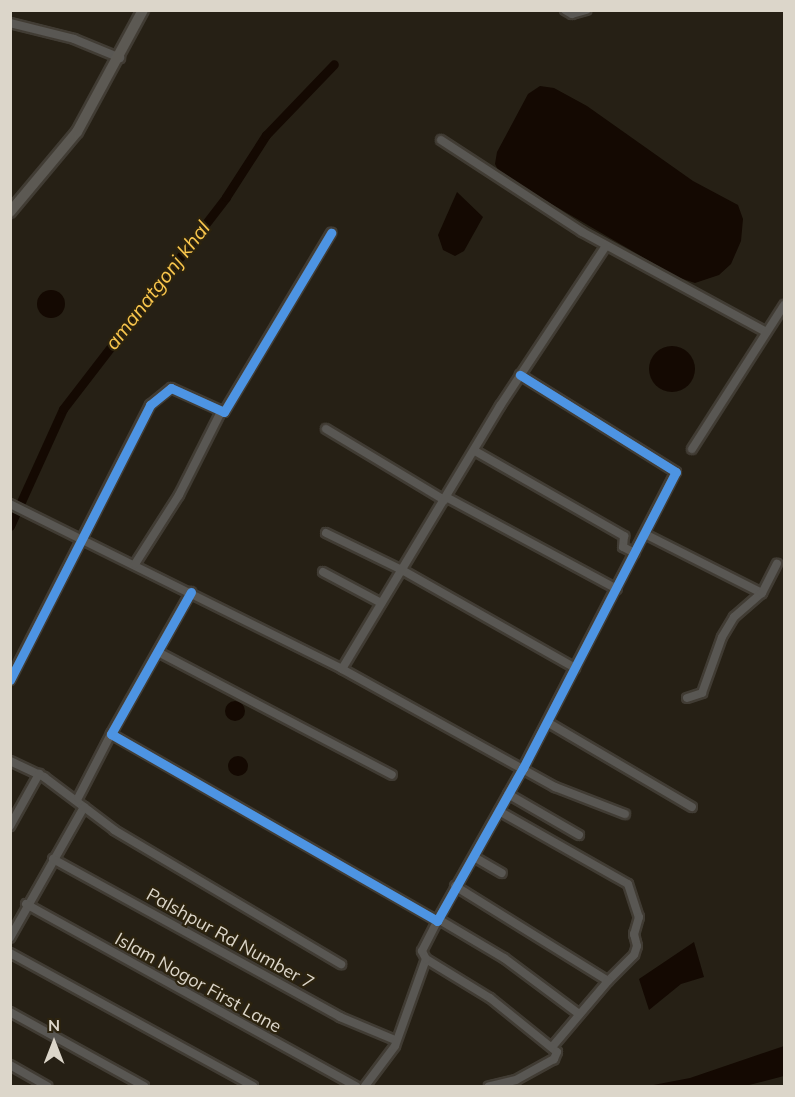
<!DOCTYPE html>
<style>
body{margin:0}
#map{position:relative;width:795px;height:1097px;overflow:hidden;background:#262015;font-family:Mulish,sans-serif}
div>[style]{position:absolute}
.water>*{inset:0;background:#140902}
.round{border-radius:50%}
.canal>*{height:9px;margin:-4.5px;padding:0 4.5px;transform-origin:4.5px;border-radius:4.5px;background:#140902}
.roads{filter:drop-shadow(2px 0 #413c34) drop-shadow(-2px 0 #413c34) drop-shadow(0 2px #413c34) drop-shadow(0 -2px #413c34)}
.minor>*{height:8px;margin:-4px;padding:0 4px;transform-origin:4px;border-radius:4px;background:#595753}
.secondary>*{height:10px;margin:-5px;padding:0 5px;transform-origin:5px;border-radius:5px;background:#5c5953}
.cycleway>*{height:9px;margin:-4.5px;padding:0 4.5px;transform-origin:4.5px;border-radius:4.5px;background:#4d94e3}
span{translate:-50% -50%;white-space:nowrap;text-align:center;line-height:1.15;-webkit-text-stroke:4.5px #2c230f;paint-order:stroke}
.street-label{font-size:18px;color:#dcd6ca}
.water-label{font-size:20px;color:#f9c64d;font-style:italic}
.frame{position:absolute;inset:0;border:12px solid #dcd6ca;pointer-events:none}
.north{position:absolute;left:24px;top:1013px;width:60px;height:60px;-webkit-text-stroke:4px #2c230f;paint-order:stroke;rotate:0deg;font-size:16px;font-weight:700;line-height:24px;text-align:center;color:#dcd6ca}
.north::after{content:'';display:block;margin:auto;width:21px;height:27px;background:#dcd6ca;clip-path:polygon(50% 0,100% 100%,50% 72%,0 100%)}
</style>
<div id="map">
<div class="water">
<div style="clip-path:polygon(540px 86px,554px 88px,587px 106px,693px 181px,738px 205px,743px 219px,741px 241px,731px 264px,719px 275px,695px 283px,677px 277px,500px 174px,495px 164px,497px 152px,528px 94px)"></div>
<div style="clip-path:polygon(457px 192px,483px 217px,464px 251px,455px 256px,443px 250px,438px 235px)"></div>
<div class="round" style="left:37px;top:290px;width:28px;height:28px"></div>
<div class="round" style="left:649px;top:346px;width:46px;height:46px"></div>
<div class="round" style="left:225px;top:701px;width:20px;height:20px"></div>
<div class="round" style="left:228px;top:756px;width:20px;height:20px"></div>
<div style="clip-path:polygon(694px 942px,704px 977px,681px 984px,649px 1010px,639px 979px)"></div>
<div style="clip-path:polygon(784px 1046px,784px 1076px,745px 1086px,648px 1086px,690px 1078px)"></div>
</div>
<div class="canal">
<div style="left:10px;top:526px;width:128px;rotate:-65.6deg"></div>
<div style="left:63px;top:409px;width:267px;rotate:-52.4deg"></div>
<div style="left:226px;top:197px;width:74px;rotate:-57.2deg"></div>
<div style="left:266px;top:135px;width:98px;rotate:-46.2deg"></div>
</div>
<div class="roads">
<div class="minor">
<div style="left:565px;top:10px;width:8px;rotate:30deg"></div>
<div style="left:572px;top:14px;width:15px;rotate:-16deg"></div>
<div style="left:10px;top:23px;width:66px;rotate:14deg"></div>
<div style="left:74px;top:39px;width:50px;rotate:22.4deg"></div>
<div style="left:441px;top:140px;width:168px;rotate:33.1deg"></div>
<div style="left:582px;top:232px;width:209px;rotate:28.5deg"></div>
<div style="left:326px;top:429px;width:138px;rotate:31deg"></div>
<div style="left:692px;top:449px;width:171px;rotate:-57.4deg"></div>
<div style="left:475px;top:451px;width:172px;rotate:29.7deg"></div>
<div style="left:624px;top:536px;width:11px;rotate:95deg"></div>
<div style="left:623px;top:547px;width:13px;rotate:27deg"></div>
<div style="left:446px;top:497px;width:194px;rotate:28.3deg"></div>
<div style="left:10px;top:504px;width:371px;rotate:26.4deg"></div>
<div style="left:342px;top:669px;width:244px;rotate:29deg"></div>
<div style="left:555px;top:787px;width:75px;rotate:21.1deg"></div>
<div style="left:326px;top:533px;width:85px;rotate:26deg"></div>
<div style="left:402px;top:570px;width:199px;rotate:29.5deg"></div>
<div style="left:645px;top:534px;width:131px;rotate:26.8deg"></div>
<div style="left:135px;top:564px;width:82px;rotate:-57.5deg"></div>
<div style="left:179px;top:495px;width:93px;rotate:-63.2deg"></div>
<div style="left:323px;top:572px;width:66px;rotate:28.1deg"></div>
<div style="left:191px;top:592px;width:163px;rotate:119.4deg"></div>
<div style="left:111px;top:734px;width:376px;rotate:29.8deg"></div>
<div style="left:437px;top:921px;width:176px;rotate:-60.7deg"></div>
<div style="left:523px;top:768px;width:333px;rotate:-62.7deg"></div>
<div style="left:676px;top:472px;width:184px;rotate:-148.1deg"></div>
<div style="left:158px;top:652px;width:264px;rotate:27.7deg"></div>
<div style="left:342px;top:669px;width:307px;rotate:-59deg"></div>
<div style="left:500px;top:406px;width:192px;rotate:-56.5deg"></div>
<div style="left:10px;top:680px;width:309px;rotate:-63deg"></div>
<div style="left:150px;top:405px;width:27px;rotate:-39deg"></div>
<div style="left:171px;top:388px;width:58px;rotate:24.4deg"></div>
<div style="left:224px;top:412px;width:209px;rotate:-59.1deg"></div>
<div style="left:687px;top:698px;width:16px;rotate:-18deg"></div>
<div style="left:702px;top:693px;width:59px;rotate:-70.3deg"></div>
<div style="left:722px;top:637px;width:23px;rotate:-59deg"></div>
<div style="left:734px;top:617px;width:37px;rotate:-41deg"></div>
<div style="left:762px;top:593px;width:33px;rotate:-63deg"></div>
<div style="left:547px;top:722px;width:168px;rotate:30.4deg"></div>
<div style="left:10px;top:761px;width:38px;rotate:25deg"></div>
<div style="left:44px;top:777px;width:50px;rotate:36.9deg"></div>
<div style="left:84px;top:807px;width:150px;rotate:119.5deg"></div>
<div style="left:508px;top:794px;width:82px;rotate:30deg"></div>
<div style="left:78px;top:798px;width:72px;rotate:-62.7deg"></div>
<div style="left:84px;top:807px;width:38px;rotate:37deg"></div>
<div style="left:114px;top:830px;width:264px;rotate:30.6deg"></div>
<div style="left:499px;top:811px;width:148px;rotate:29.5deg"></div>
<div style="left:628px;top:884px;width:35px;rotate:72deg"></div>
<div style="left:639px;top:917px;width:18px;rotate:106deg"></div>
<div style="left:634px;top:934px;width:12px;rotate:76deg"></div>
<div style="left:637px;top:946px;width:9px;rotate:108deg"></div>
<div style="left:634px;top:955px;width:37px;rotate:135deg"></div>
<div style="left:10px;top:826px;width:60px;rotate:-60.9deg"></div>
<div style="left:474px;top:857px;width:32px;rotate:30deg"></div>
<div style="left:53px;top:859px;width:328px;rotate:28.8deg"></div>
<div style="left:340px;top:1017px;width:60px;rotate:22.7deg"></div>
<div style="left:455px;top:886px;width:180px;rotate:31.8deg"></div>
<div style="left:608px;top:981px;width:87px;rotate:130.3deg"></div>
<div style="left:26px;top:904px;width:377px;rotate:28.9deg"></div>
<div style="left:438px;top:919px;width:77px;rotate:30.6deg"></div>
<div style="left:504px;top:958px;width:94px;rotate:36.7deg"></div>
<div style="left:10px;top:953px;width:277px;rotate:28.7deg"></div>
<div style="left:426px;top:959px;width:75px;rotate:31.4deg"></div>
<div style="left:490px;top:998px;width:86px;rotate:38.9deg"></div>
<div style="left:557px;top:1052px;width:8px;rotate:113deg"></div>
<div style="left:554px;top:1059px;width:43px;rotate:151.1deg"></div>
<div style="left:516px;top:1080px;width:28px;rotate:167deg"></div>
<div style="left:10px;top:1012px;width:153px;rotate:28.9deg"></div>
<div style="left:10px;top:1065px;width:43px;rotate:29.6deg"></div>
<div style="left:365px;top:1086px;width:50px;rotate:-53.1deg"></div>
<div style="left:395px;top:1046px;width:92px;rotate:-70.4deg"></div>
<div style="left:426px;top:959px;width:9px;rotate:-117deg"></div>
<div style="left:422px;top:951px;width:34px;rotate:-63deg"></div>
</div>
<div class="secondary">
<div style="left:10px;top:212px;width:104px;rotate:-50.1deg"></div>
<div style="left:77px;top:132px;width:139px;rotate:-61.6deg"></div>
</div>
</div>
<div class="cycleway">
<div style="left:191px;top:592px;width:163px;rotate:119.4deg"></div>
<div style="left:111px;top:734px;width:376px;rotate:29.8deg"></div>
<div style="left:437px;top:921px;width:176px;rotate:-60.7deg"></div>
<div style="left:523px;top:768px;width:333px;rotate:-62.7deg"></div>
<div style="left:676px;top:472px;width:184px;rotate:-148.1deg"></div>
<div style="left:10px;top:680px;width:309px;rotate:-63deg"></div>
<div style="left:150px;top:405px;width:27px;rotate:-39deg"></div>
<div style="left:171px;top:388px;width:58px;rotate:24.4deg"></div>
<div style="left:224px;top:412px;width:209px;rotate:-59.1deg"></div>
</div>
<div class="street-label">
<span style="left:230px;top:939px;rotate:29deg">Palshpur Rd Number 7</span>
<span style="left:198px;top:983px;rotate:29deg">Islam Nogor First Lane</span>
</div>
<div class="water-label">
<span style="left:157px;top:285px;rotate:-52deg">amanatgonj khal</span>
</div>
<div class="frame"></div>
<div class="north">N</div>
</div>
